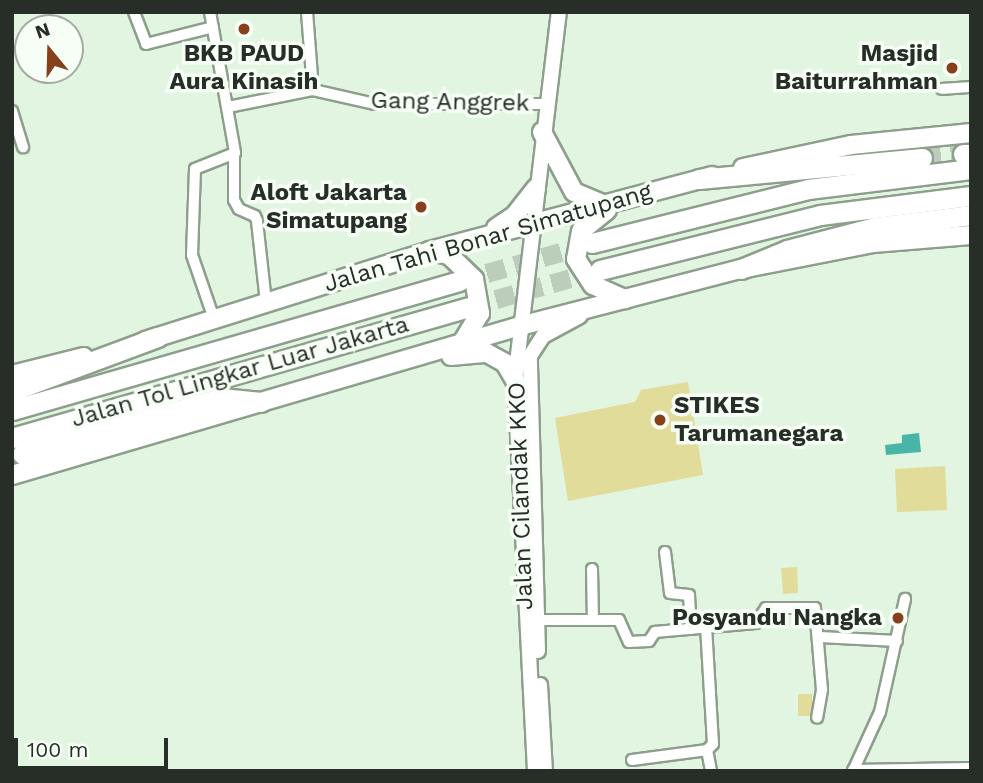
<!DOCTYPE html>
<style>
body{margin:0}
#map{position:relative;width:983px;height:783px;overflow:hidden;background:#e1f5e0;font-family:"Work Sans",sans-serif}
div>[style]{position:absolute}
.green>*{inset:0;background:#e1dc99}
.water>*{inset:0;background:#49b5a8}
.motorway-tunnel>*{height:19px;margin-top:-9.5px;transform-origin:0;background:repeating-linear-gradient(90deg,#bccdbb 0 19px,transparent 0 29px)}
.roads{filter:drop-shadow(2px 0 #8d9f8c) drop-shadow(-2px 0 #8d9f8c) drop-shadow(0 2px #8d9f8c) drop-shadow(0 -2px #8d9f8c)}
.minor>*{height:10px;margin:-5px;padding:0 5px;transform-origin:5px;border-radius:5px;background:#fff}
.tertiary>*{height:14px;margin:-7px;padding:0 7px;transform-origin:7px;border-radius:7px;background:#fff}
.trunk>*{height:18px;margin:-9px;padding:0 9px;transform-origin:9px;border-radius:9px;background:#fff}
.motorway>*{height:19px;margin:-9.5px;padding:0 9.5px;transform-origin:9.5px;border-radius:9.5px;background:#fff}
.dots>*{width:19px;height:19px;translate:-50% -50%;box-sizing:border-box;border:4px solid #f6fef6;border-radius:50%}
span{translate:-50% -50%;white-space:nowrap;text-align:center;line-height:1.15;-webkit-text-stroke:7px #f6fef6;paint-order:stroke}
.poi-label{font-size:24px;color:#272e27;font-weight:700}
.right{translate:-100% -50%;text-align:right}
.left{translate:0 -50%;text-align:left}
.street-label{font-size:24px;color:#272e27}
.frame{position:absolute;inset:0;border:14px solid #272e27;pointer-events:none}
.north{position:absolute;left:14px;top:14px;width:70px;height:70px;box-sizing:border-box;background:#f6fef6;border:2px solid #a3aba3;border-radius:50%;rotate:341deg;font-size:19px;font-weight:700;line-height:28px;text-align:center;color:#272e27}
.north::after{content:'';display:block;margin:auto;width:24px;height:32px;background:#86401b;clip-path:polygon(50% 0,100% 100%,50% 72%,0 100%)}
.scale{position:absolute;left:14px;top:738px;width:154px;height:32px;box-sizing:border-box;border:4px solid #272e27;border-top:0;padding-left:9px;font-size:21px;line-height:24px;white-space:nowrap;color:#272e27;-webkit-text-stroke:5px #f6fef6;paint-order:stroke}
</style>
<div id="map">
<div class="green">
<div style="clip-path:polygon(688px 382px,703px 475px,568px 501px,555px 418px,635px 402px,641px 390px)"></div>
<div style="clip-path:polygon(945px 466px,947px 510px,897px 512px,895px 469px)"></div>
<div style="clip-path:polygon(797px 567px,798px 593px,783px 594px,781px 568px)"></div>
<div style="clip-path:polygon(798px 694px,812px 694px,812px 716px,798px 716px)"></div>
</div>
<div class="water">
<div style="clip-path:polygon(919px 433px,921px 452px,886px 455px,885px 445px,902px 443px,902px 435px)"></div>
</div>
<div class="motorway-tunnel">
<div style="left:922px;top:158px;width:41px;rotate:-5.6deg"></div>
<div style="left:459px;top:281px;width:138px;rotate:-15.9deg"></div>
<div style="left:468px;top:307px;width:137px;rotate:-15.7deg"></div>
</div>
<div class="roads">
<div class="minor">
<div style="left:134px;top:12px;width:34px;rotate:69deg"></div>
<div style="left:146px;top:44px;width:69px;rotate:-14.2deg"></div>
<div style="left:210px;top:12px;width:143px;rotate:79.9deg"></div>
<div style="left:235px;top:153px;width:43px;rotate:158.2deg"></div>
<div style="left:195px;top:169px;width:86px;rotate:92deg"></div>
<div style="left:192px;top:255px;width:68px;rotate:71deg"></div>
<div style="left:307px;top:12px;width:78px;rotate:85.6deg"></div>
<div style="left:942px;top:89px;width:29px;rotate:-4deg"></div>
<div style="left:228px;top:107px;width:87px;rotate:-11.3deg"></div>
<div style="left:313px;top:90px;width:64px;rotate:12.7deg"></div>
<div style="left:375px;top:104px;width:173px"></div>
<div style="left:12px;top:111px;width:38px;rotate:73deg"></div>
<div style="left:234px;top:156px;width:44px;rotate:90deg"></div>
<div style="left:234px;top:200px;width:10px;rotate:61deg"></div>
<div style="left:239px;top:209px;width:17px;rotate:24deg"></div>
<div style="left:255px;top:216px;width:5px;rotate:68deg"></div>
<div style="left:257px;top:221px;width:81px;rotate:83.7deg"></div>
<div style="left:665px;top:552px;width:41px;rotate:83deg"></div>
<div style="left:670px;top:593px;width:19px;rotate:6deg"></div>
<div style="left:689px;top:595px;width:34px;rotate:87deg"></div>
<div style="left:592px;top:569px;width:50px;rotate:88.9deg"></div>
<div style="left:536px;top:620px;width:83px"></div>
<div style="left:619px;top:620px;width:24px;rotate:66deg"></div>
<div style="left:629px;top:642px;width:20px;rotate:-3deg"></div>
<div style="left:649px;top:641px;width:11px;rotate:-56deg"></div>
<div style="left:655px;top:632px;width:101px;rotate:-5.1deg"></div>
<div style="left:756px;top:623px;width:18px;rotate:-56deg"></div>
<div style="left:766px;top:608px;width:49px"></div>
<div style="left:815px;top:608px;width:82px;rotate:85.1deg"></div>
<div style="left:822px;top:690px;width:28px;rotate:100deg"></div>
<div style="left:820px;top:637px;width:77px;rotate:3deg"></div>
<div style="left:707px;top:750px;width:21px;rotate:79deg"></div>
<div style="left:632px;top:760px;width:76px;rotate:-7.6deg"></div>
<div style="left:707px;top:750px;width:8px;rotate:-45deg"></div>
<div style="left:713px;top:744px;width:117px;rotate:-93.4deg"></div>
<div style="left:853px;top:770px;width:118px;rotate:-1deg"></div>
<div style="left:853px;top:771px;width:65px;rotate:-65.4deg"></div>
<div style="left:880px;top:712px;width:116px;rotate:-77.5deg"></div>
</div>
<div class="tertiary">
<div style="left:538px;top:651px;width:295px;rotate:-91.6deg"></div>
<div style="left:530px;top:356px;width:24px;rotate:-57deg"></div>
<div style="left:543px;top:336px;width:42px;rotate:-28.4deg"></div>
<div style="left:540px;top:685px;width:86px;rotate:86.7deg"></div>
<div style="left:535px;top:771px;width:392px;rotate:-92.9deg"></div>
<div style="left:515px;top:380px;width:371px;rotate:-83.2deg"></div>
</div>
<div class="trunk">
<div style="left:542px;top:132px;width:68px;rotate:61.9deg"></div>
<div style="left:574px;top:192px;width:33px;rotate:23deg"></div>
<div style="left:743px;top:168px;width:110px;rotate:-12deg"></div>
<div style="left:851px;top:145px;width:121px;rotate:-5.7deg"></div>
<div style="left:607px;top:210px;width:33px;rotate:141deg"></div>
<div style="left:581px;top:231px;width:28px;rotate:100deg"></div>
<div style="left:576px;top:259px;width:31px;rotate:57deg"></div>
<div style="left:593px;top:285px;width:35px;rotate:24deg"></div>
<div style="left:496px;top:228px;width:23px;rotate:-34deg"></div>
<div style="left:515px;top:215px;width:34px;rotate:-52deg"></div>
<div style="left:430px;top:251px;width:19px;rotate:12deg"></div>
<div style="left:449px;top:255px;width:35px;rotate:44deg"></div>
<div style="left:474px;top:279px;width:35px;rotate:80deg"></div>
<div style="left:480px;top:313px;width:35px;rotate:121deg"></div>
<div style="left:145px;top:341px;width:299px;rotate:-17.5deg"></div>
<div style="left:430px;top:251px;width:292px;rotate:-14.9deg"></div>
<div style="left:451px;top:356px;width:36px;rotate:-5deg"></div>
<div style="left:487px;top:353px;width:21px;rotate:29deg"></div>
<div style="left:505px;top:363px;width:20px;rotate:60deg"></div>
<div style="left:12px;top:375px;width:74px;rotate:-14deg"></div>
<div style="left:12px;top:475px;width:529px;rotate:-16.35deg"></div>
<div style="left:520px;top:326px;width:228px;rotate:-14.5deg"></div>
<div style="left:741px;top:269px;width:135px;rotate:-11.1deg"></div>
<div style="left:873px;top:243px;width:98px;rotate:-4.7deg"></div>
</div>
<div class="motorway">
<div style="left:963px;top:154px;width:8px"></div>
<div style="left:699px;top:179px;width:224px;rotate:-5.4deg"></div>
<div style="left:592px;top:243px;width:223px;rotate:-14deg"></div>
<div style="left:808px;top:189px;width:164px;rotate:-7deg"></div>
<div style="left:741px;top:269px;width:50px;rotate:-22.4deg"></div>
<div style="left:787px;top:250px;width:91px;rotate:-14.6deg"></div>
<div style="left:875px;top:227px;width:97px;rotate:-7.1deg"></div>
<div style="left:600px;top:270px;width:227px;rotate:-14deg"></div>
<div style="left:820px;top:215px;width:152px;rotate:-7.2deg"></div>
<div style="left:12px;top:391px;width:155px;rotate:-20.4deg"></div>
<div style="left:12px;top:410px;width:465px;rotate:-16.1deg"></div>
<div style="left:12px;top:438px;width:474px;rotate:-16deg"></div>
<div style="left:22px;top:454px;width:207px;rotate:-15.7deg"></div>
<div style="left:221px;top:398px;width:40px;rotate:5.7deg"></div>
</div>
</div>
<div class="dots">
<div style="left:244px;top:29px;background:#86401b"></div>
<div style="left:952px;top:68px;background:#86401b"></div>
<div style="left:421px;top:207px;background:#86401b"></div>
<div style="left:660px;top:420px;background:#86401b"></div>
<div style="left:898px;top:618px;background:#86401b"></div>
</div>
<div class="poi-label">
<span style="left:244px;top:68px">BKB PAUD<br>Aura Kinasih</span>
<span class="right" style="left:938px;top:68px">Masjid<br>Baiturrahman</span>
<span class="right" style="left:407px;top:207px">Aloft Jakarta<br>Simatupang</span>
<span class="left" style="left:674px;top:420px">STIKES<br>Tarumanegara</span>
<span class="right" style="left:882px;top:618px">Posyandu Nangka</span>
</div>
<div class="street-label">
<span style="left:450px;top:102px;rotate:1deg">Gang Anggrek</span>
<span style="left:488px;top:238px;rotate:-16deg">Jalan Tahi Bonar Simatupang</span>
<span style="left:240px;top:372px;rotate:-16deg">Jalan Tol Lingkar Luar Jakarta</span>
<span style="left:521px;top:496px;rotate:-92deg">Jalan Cilandak KKO</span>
</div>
<div class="frame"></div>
<div class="north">N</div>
<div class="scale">100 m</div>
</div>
